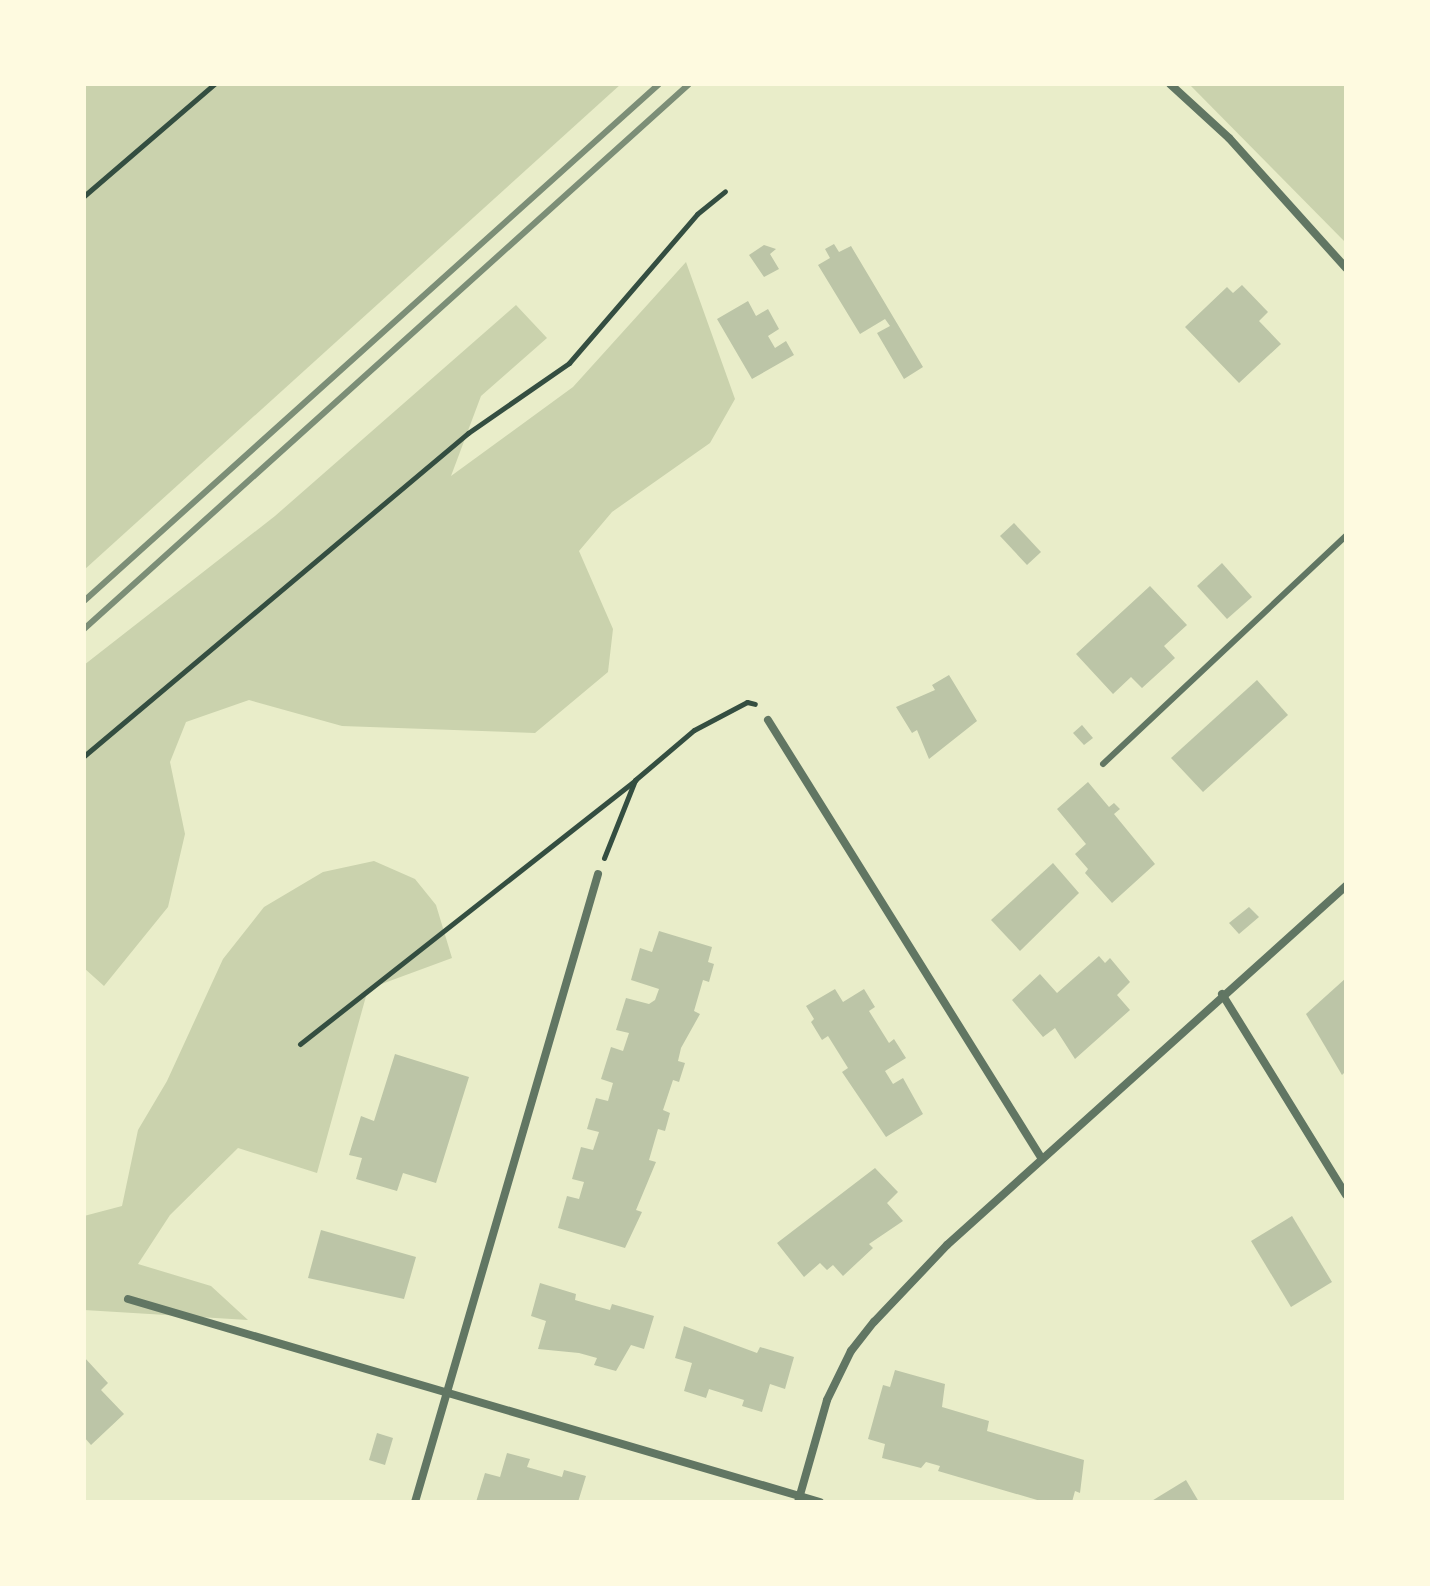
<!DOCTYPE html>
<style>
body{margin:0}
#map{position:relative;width:1430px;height:1586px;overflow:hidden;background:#e9edc9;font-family:Raleway,sans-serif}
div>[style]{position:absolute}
.green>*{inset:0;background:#cad2ad}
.building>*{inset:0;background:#bcc5a7}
.path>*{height:5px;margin:-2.5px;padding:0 2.5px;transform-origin:2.5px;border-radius:2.5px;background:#344e41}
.service>*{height:6px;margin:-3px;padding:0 3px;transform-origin:3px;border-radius:3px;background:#617663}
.minor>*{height:8px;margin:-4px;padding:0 4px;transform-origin:4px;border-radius:4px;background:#617663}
.rail>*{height:6px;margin:-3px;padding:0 3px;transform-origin:3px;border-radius:3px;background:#7c8e77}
span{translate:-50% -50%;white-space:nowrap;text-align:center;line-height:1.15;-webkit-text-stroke:6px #fefae0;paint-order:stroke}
.frame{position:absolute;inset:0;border:86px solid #fefae0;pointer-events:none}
</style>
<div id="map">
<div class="green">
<div style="clip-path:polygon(84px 84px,621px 84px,84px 570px)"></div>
<div style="clip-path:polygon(1189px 84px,1346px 84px,1346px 243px)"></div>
<div style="clip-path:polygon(686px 262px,735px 399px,710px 443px,612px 512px,579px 551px,613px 629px,608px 672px,535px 733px,342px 726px,249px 700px,186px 722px,170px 762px,185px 834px,168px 907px,104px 986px,84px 968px,84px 665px,275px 516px,516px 305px,547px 338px,481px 396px,451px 476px,573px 387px)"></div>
<div style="clip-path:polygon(374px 861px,415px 879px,436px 905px,452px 958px,368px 989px,317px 1173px,238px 1148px,170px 1215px,138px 1264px,211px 1286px,248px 1320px,84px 1310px,84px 1216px,122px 1206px,138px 1130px,167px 1081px,223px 959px,264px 907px,323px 872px)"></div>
</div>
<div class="building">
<div style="clip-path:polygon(834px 244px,839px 252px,851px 246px,923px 367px,904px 379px,877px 333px,890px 326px,885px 319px,860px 334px,818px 265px,830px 258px,825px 249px)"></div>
<div style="clip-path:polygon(764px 245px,776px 249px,770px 254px,779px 269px,764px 277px,749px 255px)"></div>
<div style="clip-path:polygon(1242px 285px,1268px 312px,1259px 321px,1281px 344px,1239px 383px,1185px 327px,1227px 287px,1233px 293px)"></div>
<div style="clip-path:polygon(748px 301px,756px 316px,768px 309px,779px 329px,768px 336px,775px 348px,786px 341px,794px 355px,752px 379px,717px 319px)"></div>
<div style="clip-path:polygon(1014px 523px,1041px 552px,1027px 565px,1000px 536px)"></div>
<div style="clip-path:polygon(1222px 563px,1252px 597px,1227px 619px,1197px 586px)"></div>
<div style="clip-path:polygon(1150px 586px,1187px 625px,1164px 646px,1175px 658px,1142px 688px,1131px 677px,1113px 694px,1076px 654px)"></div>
<div style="clip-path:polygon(949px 675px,977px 721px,929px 759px,917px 730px,912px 733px,896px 707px,935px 690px,932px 685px)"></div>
<div style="clip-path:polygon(1257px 680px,1288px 715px,1203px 792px,1171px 758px)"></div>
<div style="clip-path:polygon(1082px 725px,1093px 738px,1084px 745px,1073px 733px)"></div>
<div style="clip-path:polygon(1088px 782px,1109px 807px,1114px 803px,1120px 809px,1114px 814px,1155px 864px,1112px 903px,1085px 873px,1088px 869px,1075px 854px,1086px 844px,1057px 809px)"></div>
<div style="clip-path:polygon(1053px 863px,1079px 893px,1020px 951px,991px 920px)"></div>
<div style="clip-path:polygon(1249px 907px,1259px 917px,1239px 934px,1229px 923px)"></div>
<div style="clip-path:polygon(659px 931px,712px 947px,708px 962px,714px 964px,709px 982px,703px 980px,694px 1011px,700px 1014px,681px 1048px,678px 1061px,685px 1063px,679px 1082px,673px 1080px,663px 1110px,670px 1113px,665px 1131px,658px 1129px,649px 1160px,656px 1162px,636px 1210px,642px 1212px,625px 1248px,558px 1228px,567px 1196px,579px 1199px,584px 1182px,572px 1179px,581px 1147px,593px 1150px,599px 1132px,587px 1129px,596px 1098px,608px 1101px,613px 1083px,601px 1079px,611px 1047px,623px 1051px,629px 1033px,616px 1030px,626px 998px,649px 1004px,655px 1000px,659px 989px,631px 980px,640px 948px,652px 952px)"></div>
<div style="clip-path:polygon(1099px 956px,1105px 963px,1110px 958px,1130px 982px,1117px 995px,1130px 1010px,1075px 1059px,1055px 1028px,1043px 1037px,1012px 1000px,1040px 974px,1057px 993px)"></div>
<div style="clip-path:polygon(1346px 978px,1346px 1071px,1342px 1075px,1306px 1014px)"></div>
<div style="clip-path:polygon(835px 989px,843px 1002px,864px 989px,875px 1007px,869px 1011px,889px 1043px,894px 1039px,906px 1058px,885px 1071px,893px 1084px,903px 1078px,923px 1114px,886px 1137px,842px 1072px,848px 1068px,828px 1036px,822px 1040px,811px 1022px,814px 1019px,806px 1006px)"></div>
<div style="clip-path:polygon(395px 1054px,469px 1077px,436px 1183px,403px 1173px,397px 1191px,356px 1179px,362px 1158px,349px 1155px,361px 1116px,374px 1121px)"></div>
<div style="clip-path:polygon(875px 1168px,898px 1192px,887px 1203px,903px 1221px,869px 1244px,873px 1248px,843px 1276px,833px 1265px,827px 1270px,820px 1263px,804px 1277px,777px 1243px)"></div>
<div style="clip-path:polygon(1292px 1216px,1332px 1282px,1291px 1307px,1251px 1241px)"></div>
<div style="clip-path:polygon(321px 1230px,416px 1257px,404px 1299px,308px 1278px)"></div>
<div style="clip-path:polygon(540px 1283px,576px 1294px,575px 1300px,592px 1305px,610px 1310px,612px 1304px,654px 1316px,644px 1349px,631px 1345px,616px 1371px,594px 1365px,597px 1358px,579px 1353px,538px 1349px,546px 1321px,531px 1316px)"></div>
<div style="clip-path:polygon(684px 1326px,757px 1353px,760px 1347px,794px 1357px,785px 1389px,770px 1384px,762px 1412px,742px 1406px,744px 1400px,709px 1389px,706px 1398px,684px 1391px,692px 1363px,675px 1358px)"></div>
<div style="clip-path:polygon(84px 1357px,108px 1383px,101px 1390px,124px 1414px,91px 1445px,84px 1437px)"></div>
<div style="clip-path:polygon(895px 1370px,945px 1384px,942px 1407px,989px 1421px,987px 1431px,1084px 1460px,1080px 1493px,1075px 1491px,1072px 1502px,1044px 1502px,938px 1471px,940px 1466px,926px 1462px,921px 1468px,882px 1458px,885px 1444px,868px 1439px,883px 1385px,890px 1387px)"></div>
<div style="clip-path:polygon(377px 1433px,393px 1438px,385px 1465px,369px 1460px)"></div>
<div style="clip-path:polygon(507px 1453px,530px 1459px,527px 1467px,562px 1477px,564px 1470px,586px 1476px,578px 1502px,476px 1502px,485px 1473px,500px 1477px)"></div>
<div style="clip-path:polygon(1186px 1480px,1199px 1502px,1150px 1502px)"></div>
</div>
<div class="path">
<div style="left:84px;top:196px;width:172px;rotate:-40.7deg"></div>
<div style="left:84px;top:756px;width:502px;rotate:-40.07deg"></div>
<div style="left:468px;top:433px;width:123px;rotate:-34.7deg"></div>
<div style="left:569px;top:363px;width:196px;rotate:-49.3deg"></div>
<div style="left:697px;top:214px;width:36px;rotate:-39deg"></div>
<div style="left:604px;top:858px;width:84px;rotate:-68.3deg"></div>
<div style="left:635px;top:780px;width:77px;rotate:-40.3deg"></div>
<div style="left:694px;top:730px;width:60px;rotate:-27.8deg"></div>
<div style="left:747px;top:702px;width:8px;rotate:14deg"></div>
<div style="left:300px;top:1044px;width:427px;rotate:-38.2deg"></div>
</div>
<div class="service">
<div style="left:1103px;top:764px;width:333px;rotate:-43.2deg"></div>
</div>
<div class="minor">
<div style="left:1170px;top:84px;width:80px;rotate:42.5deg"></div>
<div style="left:1229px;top:138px;width:175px;rotate:48deg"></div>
<div style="left:768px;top:720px;width:517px;rotate:58.03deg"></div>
<div style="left:1222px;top:994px;width:236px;rotate:58.3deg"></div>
<div style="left:128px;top:1299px;width:721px;rotate:16.35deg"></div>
<div style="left:415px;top:1502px;width:654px;rotate:-73.75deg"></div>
<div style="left:798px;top:1502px;width:106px;rotate:-74.1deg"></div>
<div style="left:827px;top:1400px;width:55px;rotate:-63.9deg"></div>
<div style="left:851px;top:1351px;width:37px;rotate:-52deg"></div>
<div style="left:874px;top:1322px;width:106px;rotate:-46.5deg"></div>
<div style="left:947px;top:1245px;width:537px;rotate:-41.98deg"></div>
</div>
<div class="rail">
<div style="left:84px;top:601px;width:773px;rotate:-41.96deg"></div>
<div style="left:84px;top:629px;width:814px;rotate:-42.01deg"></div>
</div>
<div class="frame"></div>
</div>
